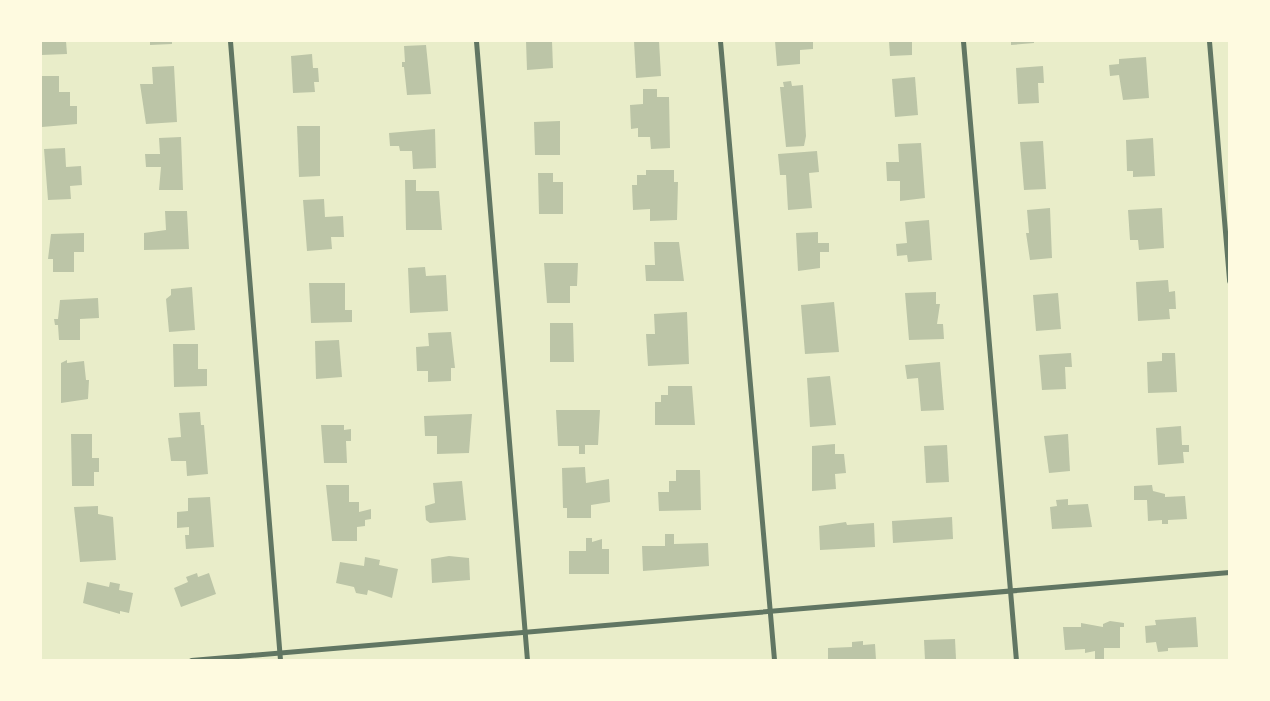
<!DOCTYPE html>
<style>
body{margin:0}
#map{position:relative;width:1270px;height:701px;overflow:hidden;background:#e9edc9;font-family:"Space Grotesk",sans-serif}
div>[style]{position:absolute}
.building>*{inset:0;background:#bcc5a7}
.minor>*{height:5px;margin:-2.5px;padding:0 2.5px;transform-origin:2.5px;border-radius:2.5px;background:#617663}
span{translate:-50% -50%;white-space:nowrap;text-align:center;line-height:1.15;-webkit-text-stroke:5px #fefae0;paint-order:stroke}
.frame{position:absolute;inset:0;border:42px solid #fefae0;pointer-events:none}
</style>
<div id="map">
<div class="building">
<div style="clip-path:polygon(41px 41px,66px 41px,67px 54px,41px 55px)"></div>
<div style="clip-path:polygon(150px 41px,172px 41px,172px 44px,150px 45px)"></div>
<div style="clip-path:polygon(526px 41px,552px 41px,553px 68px,527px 70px)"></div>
<div style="clip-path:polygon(634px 41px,659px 41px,661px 76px,636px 78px)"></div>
<div style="clip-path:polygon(775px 41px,813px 41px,813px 49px,800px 50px,800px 64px,777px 66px)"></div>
<div style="clip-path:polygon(889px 41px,912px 41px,912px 55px,890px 56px)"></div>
<div style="clip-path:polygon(1011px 41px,1034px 41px,1034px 43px,1011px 45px)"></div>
<div style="clip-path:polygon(426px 45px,431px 94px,407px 95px,404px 67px,402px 67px,402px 62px,405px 62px,404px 46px)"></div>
<div style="clip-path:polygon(312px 54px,313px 68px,318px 68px,319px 82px,314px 82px,315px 92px,293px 93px,291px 56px)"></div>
<div style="clip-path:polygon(1146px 57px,1149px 98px,1123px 100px,1119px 75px,1110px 76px,1109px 65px,1119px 64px,1119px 59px)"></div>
<div style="clip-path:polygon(174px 66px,177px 122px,146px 124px,140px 84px,153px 84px,152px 67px)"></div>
<div style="clip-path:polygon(1043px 66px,1044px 83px,1038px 83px,1039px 103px,1018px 104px,1016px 68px)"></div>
<div style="clip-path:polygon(41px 76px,59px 76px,59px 92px,70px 92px,70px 106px,77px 106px,77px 124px,42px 127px)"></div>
<div style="clip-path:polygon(915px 77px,918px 115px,895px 117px,892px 79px)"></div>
<div style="clip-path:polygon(791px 81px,792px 86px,803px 85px,806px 136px,804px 146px,786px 147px,780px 87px,784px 87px,783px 82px)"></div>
<div style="clip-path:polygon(643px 89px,657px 89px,657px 97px,669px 97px,670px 148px,651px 149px,650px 137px,638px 137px,638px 128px,631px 129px,630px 105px,643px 104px)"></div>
<div style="clip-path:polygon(560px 121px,560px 155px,535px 155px,534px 122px)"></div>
<div style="clip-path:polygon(297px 126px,320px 126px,320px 176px,299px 177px)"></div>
<div style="clip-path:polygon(435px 129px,436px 168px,413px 169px,412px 151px,400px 151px,399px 146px,390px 146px,389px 133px)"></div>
<div style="clip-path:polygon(181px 137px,183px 190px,159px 190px,161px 167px,146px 167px,145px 154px,160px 154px,159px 138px)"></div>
<div style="clip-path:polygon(1153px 138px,1155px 176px,1133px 177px,1133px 171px,1127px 171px,1126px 140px)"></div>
<div style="clip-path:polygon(1043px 141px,1046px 189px,1024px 190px,1020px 142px)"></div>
<div style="clip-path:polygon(921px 143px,925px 198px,900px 201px,900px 181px,887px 181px,886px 162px,899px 162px,898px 144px)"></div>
<div style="clip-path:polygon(65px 148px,66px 167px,81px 166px,82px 185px,70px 186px,71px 199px,48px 200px,44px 149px)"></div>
<div style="clip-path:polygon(817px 151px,819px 172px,809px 173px,812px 208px,788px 210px,786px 175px,780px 175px,778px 154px)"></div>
<div style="clip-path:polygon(646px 170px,674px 170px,674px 182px,678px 182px,677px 220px,650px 221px,650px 209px,633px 210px,632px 185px,637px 185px,637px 175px,646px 175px)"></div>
<div style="clip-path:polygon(538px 173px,553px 173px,553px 182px,563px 182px,563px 214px,539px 214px)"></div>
<div style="clip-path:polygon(405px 180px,416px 180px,416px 191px,439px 191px,442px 230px,406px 230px)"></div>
<div style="clip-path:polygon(324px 199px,325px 217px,343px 216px,344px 237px,331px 237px,332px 249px,307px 251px,303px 200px)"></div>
<div style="clip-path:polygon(1050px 208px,1052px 258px,1030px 260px,1026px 233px,1029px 233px,1027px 210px)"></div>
<div style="clip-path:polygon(1162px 208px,1164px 248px,1139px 250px,1138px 240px,1130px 240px,1128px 210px)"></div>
<div style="clip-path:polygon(165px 211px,187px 211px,189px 249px,144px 250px,144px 233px,166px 230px)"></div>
<div style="clip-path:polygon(929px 220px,932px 260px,908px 262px,907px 255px,897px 256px,896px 244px,907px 243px,905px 222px)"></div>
<div style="clip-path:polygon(818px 232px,818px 243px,829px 243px,829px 252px,820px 252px,820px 268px,798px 271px,796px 233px)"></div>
<div style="clip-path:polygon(84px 233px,84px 252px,74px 252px,74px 272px,53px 272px,53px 259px,48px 259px,51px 234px)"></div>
<div style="clip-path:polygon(654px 242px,679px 242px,684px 281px,646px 281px,645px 265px,655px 265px)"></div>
<div style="clip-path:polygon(544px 263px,578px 263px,577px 286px,570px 286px,570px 303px,547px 303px)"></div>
<div style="clip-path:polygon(425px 267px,426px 276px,446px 275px,448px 311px,410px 313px,408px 268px)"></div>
<div style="clip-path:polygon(1168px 280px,1169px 292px,1175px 291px,1176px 309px,1169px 309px,1170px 319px,1138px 321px,1136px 282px)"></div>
<div style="clip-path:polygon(309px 283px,345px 283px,345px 310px,352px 310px,352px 322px,311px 323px)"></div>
<div style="clip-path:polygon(192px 287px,195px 330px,169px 332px,166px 299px,171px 295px,171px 289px)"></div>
<div style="clip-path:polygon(936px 292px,936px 304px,940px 304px,937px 324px,943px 324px,944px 339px,909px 340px,905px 293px)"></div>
<div style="clip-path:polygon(1058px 293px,1061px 329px,1036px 331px,1033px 295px)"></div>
<div style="clip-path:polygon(98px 298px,99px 318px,80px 319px,80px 340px,59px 340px,58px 325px,55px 325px,54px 319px,58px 319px,60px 300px)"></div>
<div style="clip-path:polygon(834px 302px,839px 352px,805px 354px,801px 305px)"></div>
<div style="clip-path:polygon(687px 312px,689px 364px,648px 366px,646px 334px,655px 334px,654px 314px)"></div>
<div style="clip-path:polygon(550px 323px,573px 323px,574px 362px,550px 362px)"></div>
<div style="clip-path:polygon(451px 332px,455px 368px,451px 368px,451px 381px,428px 382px,428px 371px,417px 371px,416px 347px,429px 346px,428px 333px)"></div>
<div style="clip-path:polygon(339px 340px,342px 377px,316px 379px,315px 341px)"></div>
<div style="clip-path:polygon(173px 344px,198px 344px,198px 369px,207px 369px,207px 386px,174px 387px)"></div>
<div style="clip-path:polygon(1071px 353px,1072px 367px,1065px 367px,1066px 389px,1042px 390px,1039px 355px)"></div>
<div style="clip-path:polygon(1162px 353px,1175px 353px,1177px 392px,1148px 393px,1147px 362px,1162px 361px)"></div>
<div style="clip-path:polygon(67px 360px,67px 363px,84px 361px,86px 380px,89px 380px,88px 399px,61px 403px,61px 363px)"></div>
<div style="clip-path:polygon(940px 362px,944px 410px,921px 411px,918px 378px,907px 379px,905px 365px)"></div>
<div style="clip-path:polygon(830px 376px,836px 425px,810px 427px,807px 378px)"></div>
<div style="clip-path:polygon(668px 386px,692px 386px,695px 425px,655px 425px,655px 402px,661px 402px,661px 395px,668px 395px)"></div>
<div style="clip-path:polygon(556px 410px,600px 410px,598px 445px,585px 445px,585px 454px,579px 454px,579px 446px,558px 446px)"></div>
<div style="clip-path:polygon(200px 412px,201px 425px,204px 425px,208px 474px,187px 476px,186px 461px,171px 461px,168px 438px,181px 437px,179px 413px)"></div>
<div style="clip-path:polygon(472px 414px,469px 453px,437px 454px,437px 436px,425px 436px,424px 416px)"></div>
<div style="clip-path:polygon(321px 425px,344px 425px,344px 430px,351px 429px,351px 441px,346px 441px,347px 463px,324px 463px)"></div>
<div style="clip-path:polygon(1181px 426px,1182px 445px,1189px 445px,1189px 452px,1183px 452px,1184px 463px,1158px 465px,1156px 428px)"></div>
<div style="clip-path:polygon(71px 434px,92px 434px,92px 458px,99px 458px,99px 472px,94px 472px,94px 486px,72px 486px)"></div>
<div style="clip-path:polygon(1068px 434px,1070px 471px,1049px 473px,1044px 436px)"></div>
<div style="clip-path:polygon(835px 444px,835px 454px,844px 454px,846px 473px,835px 474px,836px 489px,812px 491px,812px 446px)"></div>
<div style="clip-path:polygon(947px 445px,949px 482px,926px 483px,924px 446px)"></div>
<div style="clip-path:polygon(585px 467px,586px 483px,609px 479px,610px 502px,591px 505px,591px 518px,567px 518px,567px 508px,563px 508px,562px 468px)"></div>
<div style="clip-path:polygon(676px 470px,700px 470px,701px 510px,659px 511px,658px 492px,669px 492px,669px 481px,676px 481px)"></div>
<div style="clip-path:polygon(462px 481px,466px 520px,430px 523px,426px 520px,425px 506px,435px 503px,433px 483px)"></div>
<div style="clip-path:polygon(326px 485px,349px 485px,349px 502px,359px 502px,359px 512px,371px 509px,371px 519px,365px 520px,365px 526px,357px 527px,357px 541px,332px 541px)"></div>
<div style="clip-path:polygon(1152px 485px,1153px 491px,1165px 494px,1165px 497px,1185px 496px,1187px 519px,1168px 520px,1168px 524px,1162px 524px,1162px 520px,1148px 521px,1147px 500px,1134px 500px,1134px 486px)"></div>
<div style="clip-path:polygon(210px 497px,214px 547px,186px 549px,185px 535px,189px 535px,189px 527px,177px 528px,177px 512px,188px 511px,188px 498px)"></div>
<div style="clip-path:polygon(1068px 499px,1068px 505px,1088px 504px,1092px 527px,1052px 529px,1050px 507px,1057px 506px,1056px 500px)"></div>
<div style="clip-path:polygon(98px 506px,98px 514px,113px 517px,116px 560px,80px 562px,74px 507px)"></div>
<div style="clip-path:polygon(952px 517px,953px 539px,893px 543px,892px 521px)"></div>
<div style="clip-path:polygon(846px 522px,847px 525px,874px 523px,875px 547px,820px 550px,819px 526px)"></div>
<div style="clip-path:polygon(665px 534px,674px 534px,674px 544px,708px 543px,709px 566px,643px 571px,642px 546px,665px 546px)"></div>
<div style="clip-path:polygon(586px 538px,592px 538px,592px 542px,602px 539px,602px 549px,609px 549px,609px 574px,569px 574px,569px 551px,586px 551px)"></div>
<div style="clip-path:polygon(449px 556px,469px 558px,470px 580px,432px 583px,431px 559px)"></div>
<div style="clip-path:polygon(365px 557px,380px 560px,379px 565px,398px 569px,392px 598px,368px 590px,367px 595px,356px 593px,354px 587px,336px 583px,340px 562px,364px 566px)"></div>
<div style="clip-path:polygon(197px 573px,198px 577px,209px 573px,216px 594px,181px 607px,174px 588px,188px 582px,186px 577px)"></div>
<div style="clip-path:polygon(87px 582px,109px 587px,110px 582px,120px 584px,119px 590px,133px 593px,129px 613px,120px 611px,120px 614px,83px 603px)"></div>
<div style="clip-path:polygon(1196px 617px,1198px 647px,1168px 648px,1168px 651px,1158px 652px,1156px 642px,1146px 643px,1145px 626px,1156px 625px,1155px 620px)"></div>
<div style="clip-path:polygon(1110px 621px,1124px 623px,1124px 627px,1120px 627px,1120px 648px,1104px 648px,1104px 660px,1095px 660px,1095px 651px,1085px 653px,1085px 649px,1065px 650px,1063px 627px,1081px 627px,1081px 623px,1103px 627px,1103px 624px)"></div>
<div style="clip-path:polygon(955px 639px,956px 659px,925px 660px,924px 640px)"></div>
<div style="clip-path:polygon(863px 641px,863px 645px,875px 644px,876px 660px,828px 660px,828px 648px,852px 647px,852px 642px)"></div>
</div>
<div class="minor">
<div style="left:230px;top:41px;width:621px;rotate:85.38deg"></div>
<div style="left:476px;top:41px;width:621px;rotate:85.29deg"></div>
<div style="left:720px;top:41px;width:621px;rotate:85.01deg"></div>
<div style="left:963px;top:41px;width:621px;rotate:85.11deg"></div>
<div style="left:1209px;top:41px;width:241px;rotate:85.2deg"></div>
<div style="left:191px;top:660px;width:1042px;rotate:-4.85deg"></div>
</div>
<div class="frame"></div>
</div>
